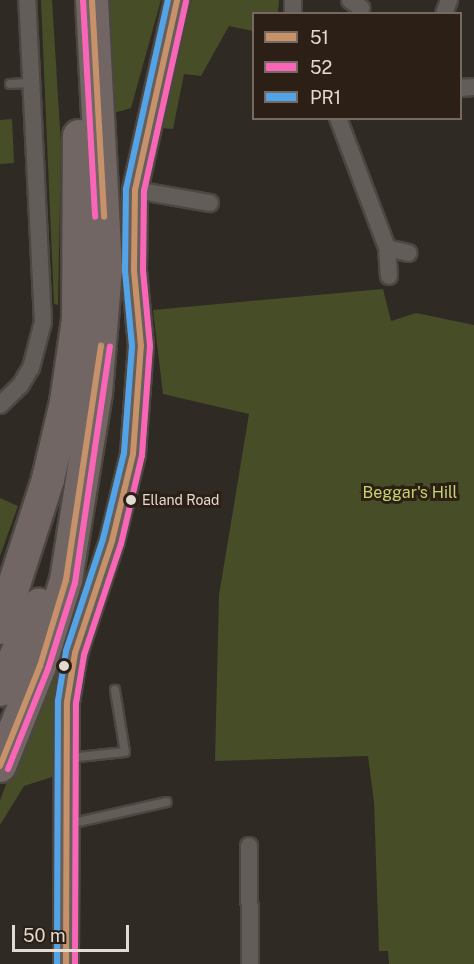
<!DOCTYPE html>
<style>
body{margin:0}
#map{position:relative;width:474px;height:964px;overflow:hidden;background:#302a24;font-family:"Public Sans",sans-serif}
div>[style]{position:absolute}
.green>*{inset:0;background:#474d27}
.roads{filter:drop-shadow(2px 0 #4c4741) drop-shadow(-2px 0 #4c4741) drop-shadow(0 2px #4c4741) drop-shadow(0 -2px #4c4741)}
.lane>*{height:8px;margin:-4px;padding:0 4px;transform-origin:4px;border-radius:4px;background:#625d58}
.street>*{height:16px;margin:-8px;padding:0 8px;transform-origin:8px;border-radius:8px;background:#625d58}
.secondary>*{height:24px;margin:-12px;padding:0 12px;transform-origin:12px;border-radius:12px;background:#665f5a}
.highway>*{height:32px;margin:-16px;padding:0 16px;transform-origin:16px;border-radius:16px;background:#726665}
.bus-1>*{height:6px;margin:-3px;padding:0 3px;transform-origin:3px;border-radius:3px;background:#c7916a}
.bus-2>*{height:6px;margin:-3px;padding:0 3px;transform-origin:3px;border-radius:3px;background:#fa66b7}
.bus-3>*{height:6px;margin:-3px;padding:0 3px;transform-origin:3px;border-radius:3px;background:#53a3e8}
.dots>*{width:16px;height:16px;translate:-50% -50%;box-sizing:border-box;border:3px solid #2c1f15;border-radius:50%}
span{translate:-50% -50%;white-space:nowrap;text-align:center;line-height:1.15;-webkit-text-stroke:6px #2c1f15;paint-order:stroke}
.bus-label{font-size:14px;color:#e2dad3}
.left{translate:0 -50%;text-align:left}
.park-label{font-size:16px;color:#c5d46f}
.legend{position:absolute;left:252px;top:12px;width:210px;height:108px;box-sizing:border-box;background:#2c1f15;border:2px solid #756a61;margin:0;padding:8px 10px;list-style:none;font-size:18px;color:#e2dad3}
.legend li{display:flex;align-items:center;gap:12px;height:30px}
.legend b{width:30px;border:2px solid #756a61}
.scale{position:absolute;left:12px;top:925px;width:117px;height:27px;box-sizing:border-box;border:3px solid #e2dad3;border-top:0;padding-left:8px;font-size:18px;line-height:21px;white-space:nowrap;color:#e2dad3;-webkit-text-stroke:4px #2c1f15;paint-order:stroke}
</style>
<div id="map">
<div class="green">
<div style="clip-path:polygon(41px 0,52px 0,61px 145px,58px 305px,54px 304px)"></div>
<div style="clip-path:polygon(104px 0,161px 0,131px 108px,107px 115px)"></div>
<div style="clip-path:polygon(192px 0,279px 0,278px 13px,254px 14px,253px 31px,229px 26px,201px 76px,184px 74px,173px 129px,160px 128px)"></div>
<div style="clip-path:polygon(12px 119px,14px 163px,0 164px,0 120px)"></div>
<div style="clip-path:polygon(383px 289px,391px 321px,416px 313px,474px 325px,474px 964px,389px 964px,388px 951px,379px 951px,374px 802px,368px 756px,215px 761px,219px 595px,249px 414px,163px 394px,153px 310px)"></div>
<div style="clip-path:polygon(0 498px,18px 506px,0 556px)"></div>
<div style="clip-path:polygon(64px 623px,69px 625px,61px 660px,54px 730px,55px 776px,24px 786px,0 825px,0 801px)"></div>
</div>
<div class="roads">
<div class="lane">
<div style="left:10px;top:84px;width:19px;rotate:-3deg"></div>
<div style="left:69px;top:758px;width:56px;rotate:-6.1deg"></div>
<div style="left:125px;top:752px;width:63px;rotate:-99.2deg"></div>
<div style="left:69px;top:824px;width:100px;rotate:-12.7deg"></div>
</div>
<div class="street">
<div style="left:293px;top:0;width:14px;rotate:90deg"></div>
<div style="left:350px;top:0;width:14px;rotate:36deg"></div>
<div style="left:444px;top:14px;width:15px;rotate:-70deg"></div>
<div style="left:460px;top:88px;width:14px;rotate:-4deg"></div>
<div style="left:338px;top:118px;width:139px;rotate:69.3deg"></div>
<div style="left:387px;top:248px;width:28px;rotate:86deg"></div>
<div style="left:135px;top:190px;width:76px;rotate:9.8deg"></div>
<div style="left:387px;top:248px;width:22px;rotate:13deg"></div>
<div style="left:0;top:405px;width:28px;rotate:-44deg"></div>
<div style="left:20px;top:386px;width:21px;rotate:-59deg"></div>
<div style="left:31px;top:368px;width:48px;rotate:-75.4deg"></div>
<div style="left:43px;top:322px;width:322px;rotate:-92.8deg"></div>
<div style="left:249px;top:846px;width:118px;rotate:89.5deg"></div>
</div>
<div class="secondary">
<div style="left:66px;top:964px;width:262px;rotate:-89.8deg"></div>
<div style="left:67px;top:702px;width:50px;rotate:-80.7deg"></div>
<div style="left:75px;top:653px;width:118px;rotate:-71.7deg"></div>
<div style="left:112px;top:541px;width:89px;rotate:-76.4deg"></div>
<div style="left:133px;top:454px;width:108px;rotate:-85.8deg"></div>
<div style="left:141px;top:346px;width:75px;rotate:-95.3deg"></div>
<div style="left:134px;top:271px;width:81px;rotate:-89.3deg"></div>
<div style="left:135px;top:190px;width:195px;rotate:-77.5deg"></div>
</div>
<div class="highway">
<div style="left:0;top:628px;width:157px;rotate:-72.1deg"></div>
<div style="left:48px;top:479px;width:79px;rotate:-76.8deg"></div>
<div style="left:66px;top:402px;width:83px;rotate:-81.7deg"></div>
<div style="left:78px;top:320px;width:184px;rotate:-89.7deg"></div>
<div style="left:0;top:690px;width:94px;rotate:-65.4deg"></div>
<div style="left:0;top:766px;width:108px;rotate:-68.2deg"></div>
<div style="left:40px;top:666px;width:90px;rotate:-73.2deg"></div>
<div style="left:66px;top:580px;width:189px;rotate:-80.9deg"></div>
<div style="left:96px;top:393px;width:125px;rotate:-85.4deg"></div>
<div style="left:106px;top:268px;width:268px;rotate:-93deg"></div>
</div>
</div>
<div class="bus-1">
<div style="left:92px;top:0;width:217px;rotate:86.8deg"></div>
<div style="left:0;top:766px;width:108px;rotate:-68.2deg"></div>
<div style="left:40px;top:666px;width:90px;rotate:-73.2deg"></div>
<div style="left:66px;top:580px;width:237px;rotate:-81.5deg"></div>
<div style="left:66px;top:964px;width:262px;rotate:-89.8deg"></div>
<div style="left:67px;top:702px;width:50px;rotate:-80.7deg"></div>
<div style="left:75px;top:653px;width:118px;rotate:-71.7deg"></div>
<div style="left:112px;top:541px;width:89px;rotate:-76.4deg"></div>
<div style="left:133px;top:454px;width:108px;rotate:-85.8deg"></div>
<div style="left:141px;top:346px;width:75px;rotate:-95.3deg"></div>
<div style="left:134px;top:271px;width:81px;rotate:-89.3deg"></div>
<div style="left:135px;top:190px;width:195px;rotate:-77.5deg"></div>
</div>
<div class="bus-2">
<div style="left:83px;top:0;width:217px;rotate:86.8deg"></div>
<div style="left:8px;top:769px;width:108px;rotate:-68.2deg"></div>
<div style="left:48px;top:669px;width:90px;rotate:-72.6deg"></div>
<div style="left:75px;top:583px;width:239px;rotate:-81.6deg"></div>
<div style="left:75px;top:964px;width:261px;rotate:-89.8deg"></div>
<div style="left:76px;top:703px;width:49px;rotate:-80.5deg"></div>
<div style="left:84px;top:655px;width:117px;rotate:-71.6deg"></div>
<div style="left:121px;top:544px;width:91px;rotate:-76.7deg"></div>
<div style="left:142px;top:455px;width:109px;rotate:-85.8deg"></div>
<div style="left:150px;top:346px;width:75px;rotate:-95.3deg"></div>
<div style="left:143px;top:271px;width:80px;rotate:-89.3deg"></div>
<div style="left:144px;top:191px;width:194px;rotate:-77.5deg"></div>
</div>
<div class="bus-3">
<div style="left:57px;top:964px;width:263px;rotate:-89.8deg"></div>
<div style="left:58px;top:701px;width:51px;rotate:-80.9deg"></div>
<div style="left:66px;top:651px;width:118px;rotate:-71.7deg"></div>
<div style="left:103px;top:539px;width:89px;rotate:-76.3deg"></div>
<div style="left:124px;top:453px;width:107px;rotate:-85.7deg"></div>
<div style="left:132px;top:346px;width:75px;rotate:-95.3deg"></div>
<div style="left:125px;top:271px;width:82px;rotate:-89.3deg"></div>
<div style="left:126px;top:189px;width:194px;rotate:-77.5deg"></div>
</div>
<div class="dots">
<div style="left:131px;top:500px;background:#e2dad3"></div>
<div style="left:64px;top:666px;background:#e2dad3"></div>
</div>
<div class="bus-label">
<span class="left" style="left:142px;top:500px">Elland Road</span>
</div>
<div class="park-label">
<span style="left:410px;top:493px">Beggar's Hill</span>
</div>
<ul class="legend">
<li><b style="height:8px;background:#c7916a"></b>51</li>
<li><b style="height:8px;background:#fa66b7"></b>52</li>
<li><b style="height:8px;background:#53a3e8"></b>PR1</li>
</ul>
<div class="scale">50 m</div>
</div>
